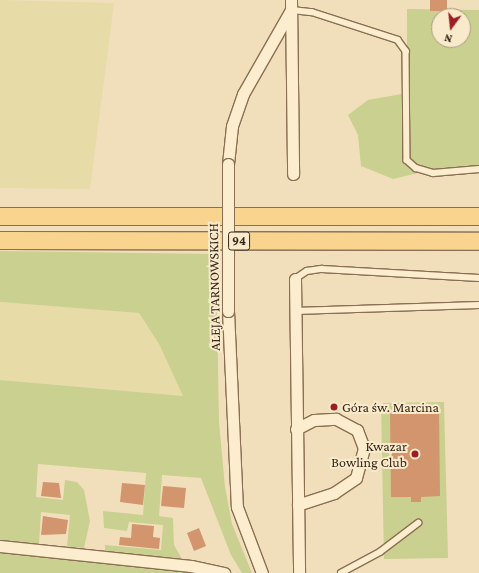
<!DOCTYPE html>
<meta charset="utf-8">
<style>
body{margin:0}
#map{position:relative;width:479px;height:573px;overflow:hidden;background:#f1dfbb;font-family:"Crimson Pro",serif}
div>[style]{position:absolute}
.farmland>*{inset:0;background:#e7dba8}
.green>*{inset:0;background:#cad08f}
.building>*{inset:0;background:#d3956e}
.roads{filter:drop-shadow(1px 0 #8a6f54) drop-shadow(-1px 0 #8a6f54) drop-shadow(0 1px #8a6f54) drop-shadow(0 -1px #8a6f54)}
.service>*{height:5.5px;margin:-2.75px;padding:0 2.75px;transform-origin:2.75px;border-radius:2.75px;background:#fcedcf}
.minor>*{height:11px;margin:-5.5px;padding:0 5.5px;transform-origin:5.5px;border-radius:5.5px;background:#fcedcf}
.primary>*{height:17px;margin:-8.5px;padding:0 8.5px;transform-origin:8.5px;border-radius:8.5px;background:#f9d48f}
.bridges{filter:drop-shadow(1px 0 #8a6f54) drop-shadow(-1px 0 #8a6f54) drop-shadow(0 1px #8a6f54) drop-shadow(0 -1px #8a6f54)}
.minor-bridge>*{height:11px;margin:-5.5px;padding:0 5.5px;transform-origin:5.5px;border-radius:5.5px;background:#fcedcf}
.dots>*{width:11px;height:11px;translate:-50% -50%;box-sizing:border-box;border:2px solid #f8eacb;border-radius:50%}
span{translate:-50% -50%;white-space:nowrap;text-align:center;line-height:1.15;-webkit-text-stroke:4px #f8eacb;paint-order:stroke}
.shield-label span{padding:1px 3px;background:#f8eacb;border:1px solid;border-radius:3px;-webkit-text-stroke-width:0}
.shield-label{font-size:13px;color:#37271a;font-weight:700}
.street-label{font-size:14px;color:#37271a}
.poi-label{font-size:14px;color:#37271a}
.left{translate:0 -50%;text-align:left}
.right{translate:-100% -50%;text-align:right}
.north{position:absolute;left:431px;top:8px;width:40px;height:40px;box-sizing:border-box;background:#f8eacb;border:1px solid #ab9c84;border-radius:50%;rotate:195deg;font-size:11px;font-weight:700;line-height:16px;text-align:center;color:#37271a}
.north::after{content:'';display:block;margin:auto;width:14px;height:18px;background:#9d1f24;clip-path:polygon(50% 0,100% 100%,50% 72%,0 100%)}
</style>
<div id="map">
<div class="farmland">
<div style="clip-path:polygon(0 0,114px 3px,90px 189px,0 188px)"></div>
<div style="clip-path:polygon(0 302px,139px 313px,159px 344px,183px 396px,0 380px)"></div>
</div>
<div class="green">
<div style="clip-path:polygon(evenodd,407px 9px,479px 10px,479px 170px,422px 172px,393px 179px,361px 166px,358px 135px,348px 115px,368px 100px,407px 93px,407px 9px,439px 16px,463px 16px,463px 40px,439px 40px,439px 16px)"></div>
<div style="clip-path:polygon(0 251px,216px 254px,219px 422px,225px 487px,232px 524px,252px 573px,242px 573px,231px 555px,201px 478px,162px 475px,159px 516px,173px 518px,174px 545px,182px 559px,105px 552px,105px 545px,161px 550px,163px 525px,129px 522px,127px 531px,104px 528px,103px 511px,143px 515px,146px 473px,38px 464px,36px 497px,63px 500px,65px 480px,77px 482px,84px 490px,90px 521px,84px 548px,67px 547px,70px 515px,41px 512px,39px 544px,0 540px,0 380px,183px 396px,159px 344px,139px 313px,0 302px)"></div>
<div style="clip-path:polygon(444px 402px,448px 558px,384px 559px,381px 403px)"></div>
<div style="clip-path:polygon(0 550px,209px 573px,0 573px)"></div>
</div>
<div class="building">
<div style="clip-path:polygon(430px 0,447px 0,447px 11px,430px 11px)"></div>
<div style="clip-path:polygon(439px 410px,440px 496px,421px 497px,421px 502px,411px 502px,411px 497px,391px 497px,390px 411px)"></div>
<div style="clip-path:polygon(43px 482px,59px 483px,61px 498px,41px 496px)"></div>
<div style="clip-path:polygon(122px 483px,145px 485px,143px 505px,120px 502px)"></div>
<div style="clip-path:polygon(163px 486px,186px 488px,184px 508px,161px 506px)"></div>
<div style="clip-path:polygon(43px 516px,68px 520px,66px 534px,41px 535px)"></div>
<div style="clip-path:polygon(132px 524px,154px 526px,153px 537px,160px 538px,159px 549px,119px 545px,120px 537px,131px 538px)"></div>
<div style="clip-path:polygon(199px 528px,206px 546px,194px 551px,187px 533px)"></div>
</div>
<div class="roads">
<div class="service">
<div style="left:292px;top:10px;width:20px;rotate:6deg"></div>
<div style="left:312px;top:12px;width:90px;rotate:18deg"></div>
<div style="left:398px;top:40px;width:14px;rotate:54deg"></div>
<div style="left:406px;top:51px;width:109px;rotate:89.5deg"></div>
<div style="left:407px;top:160px;width:12px;rotate:42deg"></div>
<div style="left:416px;top:168px;width:18px;rotate:16deg"></div>
<div style="left:433px;top:173px;width:46px;rotate:-5deg"></div>
<div style="left:295px;top:279px;width:14px;rotate:-34deg"></div>
<div style="left:307px;top:271px;width:15px;rotate:-8deg"></div>
<div style="left:322px;top:269px;width:157px;rotate:3.3deg"></div>
<div style="left:295px;top:311px;width:184px;rotate:-1.9deg"></div>
<div style="left:341px;top:573px;width:44px;rotate:-28.3deg"></div>
<div style="left:380px;top:552px;width:48px;rotate:-37.3deg"></div>
</div>
<div class="minor">
<div style="left:291px;top:0;width:174px;rotate:89.3deg"></div>
<div style="left:228px;top:164px;width:38px;rotate:-84deg"></div>
<div style="left:232px;top:126px;width:34px;rotate:-71deg"></div>
<div style="left:243px;top:94px;width:97px;rotate:-60.3deg"></div>
<div style="left:295px;top:279px;width:294px;rotate:89.2deg"></div>
<div style="left:228px;top:311px;width:196px;rotate:87.4deg"></div>
<div style="left:237px;top:507px;width:71px;rotate:69.3deg"></div>
<div style="left:296px;top:429px;width:20px;rotate:-27deg"></div>
<div style="left:314px;top:420px;width:22px;rotate:-3deg"></div>
<div style="left:336px;top:419px;width:24px;rotate:28deg"></div>
<div style="left:357px;top:430px;width:19px;rotate:69deg"></div>
<div style="left:364px;top:448px;width:31px;rotate:105deg"></div>
<div style="left:356px;top:478px;width:27px;rotate:146deg"></div>
<div style="left:334px;top:493px;width:38px;rotate:162deg"></div>
<div style="left:0;top:546px;width:192px;rotate:6deg"></div>
<div style="left:191px;top:566px;width:34px;rotate:12deg"></div>
</div>
<div class="primary">
<div style="left:0;top:216px;width:479px"></div>
<div style="left:0;top:240px;width:479px;rotate:0.1deg"></div>
</div>
</div>
<div class="bridges">
<div class="minor-bridge">
<div style="left:228px;top:164px;width:147px;rotate:90deg"></div>
</div>
</div>
<div class="dots">
<div style="left:334px;top:407px;background:#9d1f24"></div>
<div style="left:415px;top:454px;background:#9d1f24"></div>
</div>
<div class="shield-label">
<span style="left:239px;top:241px">94</span>
</div>
<div class="street-label">
<span style="left:214px;top:287px;rotate:-91deg">ALEJA TARNOWSKICH</span>
</div>
<div class="poi-label">
<span class="left" style="left:342px;top:407px">Góra św. Marcina</span>
<span class="right" style="left:407px;top:454px">Kwazar<br>Bowling Club</span>
</div>
<div class="north">N</div>
</div>
